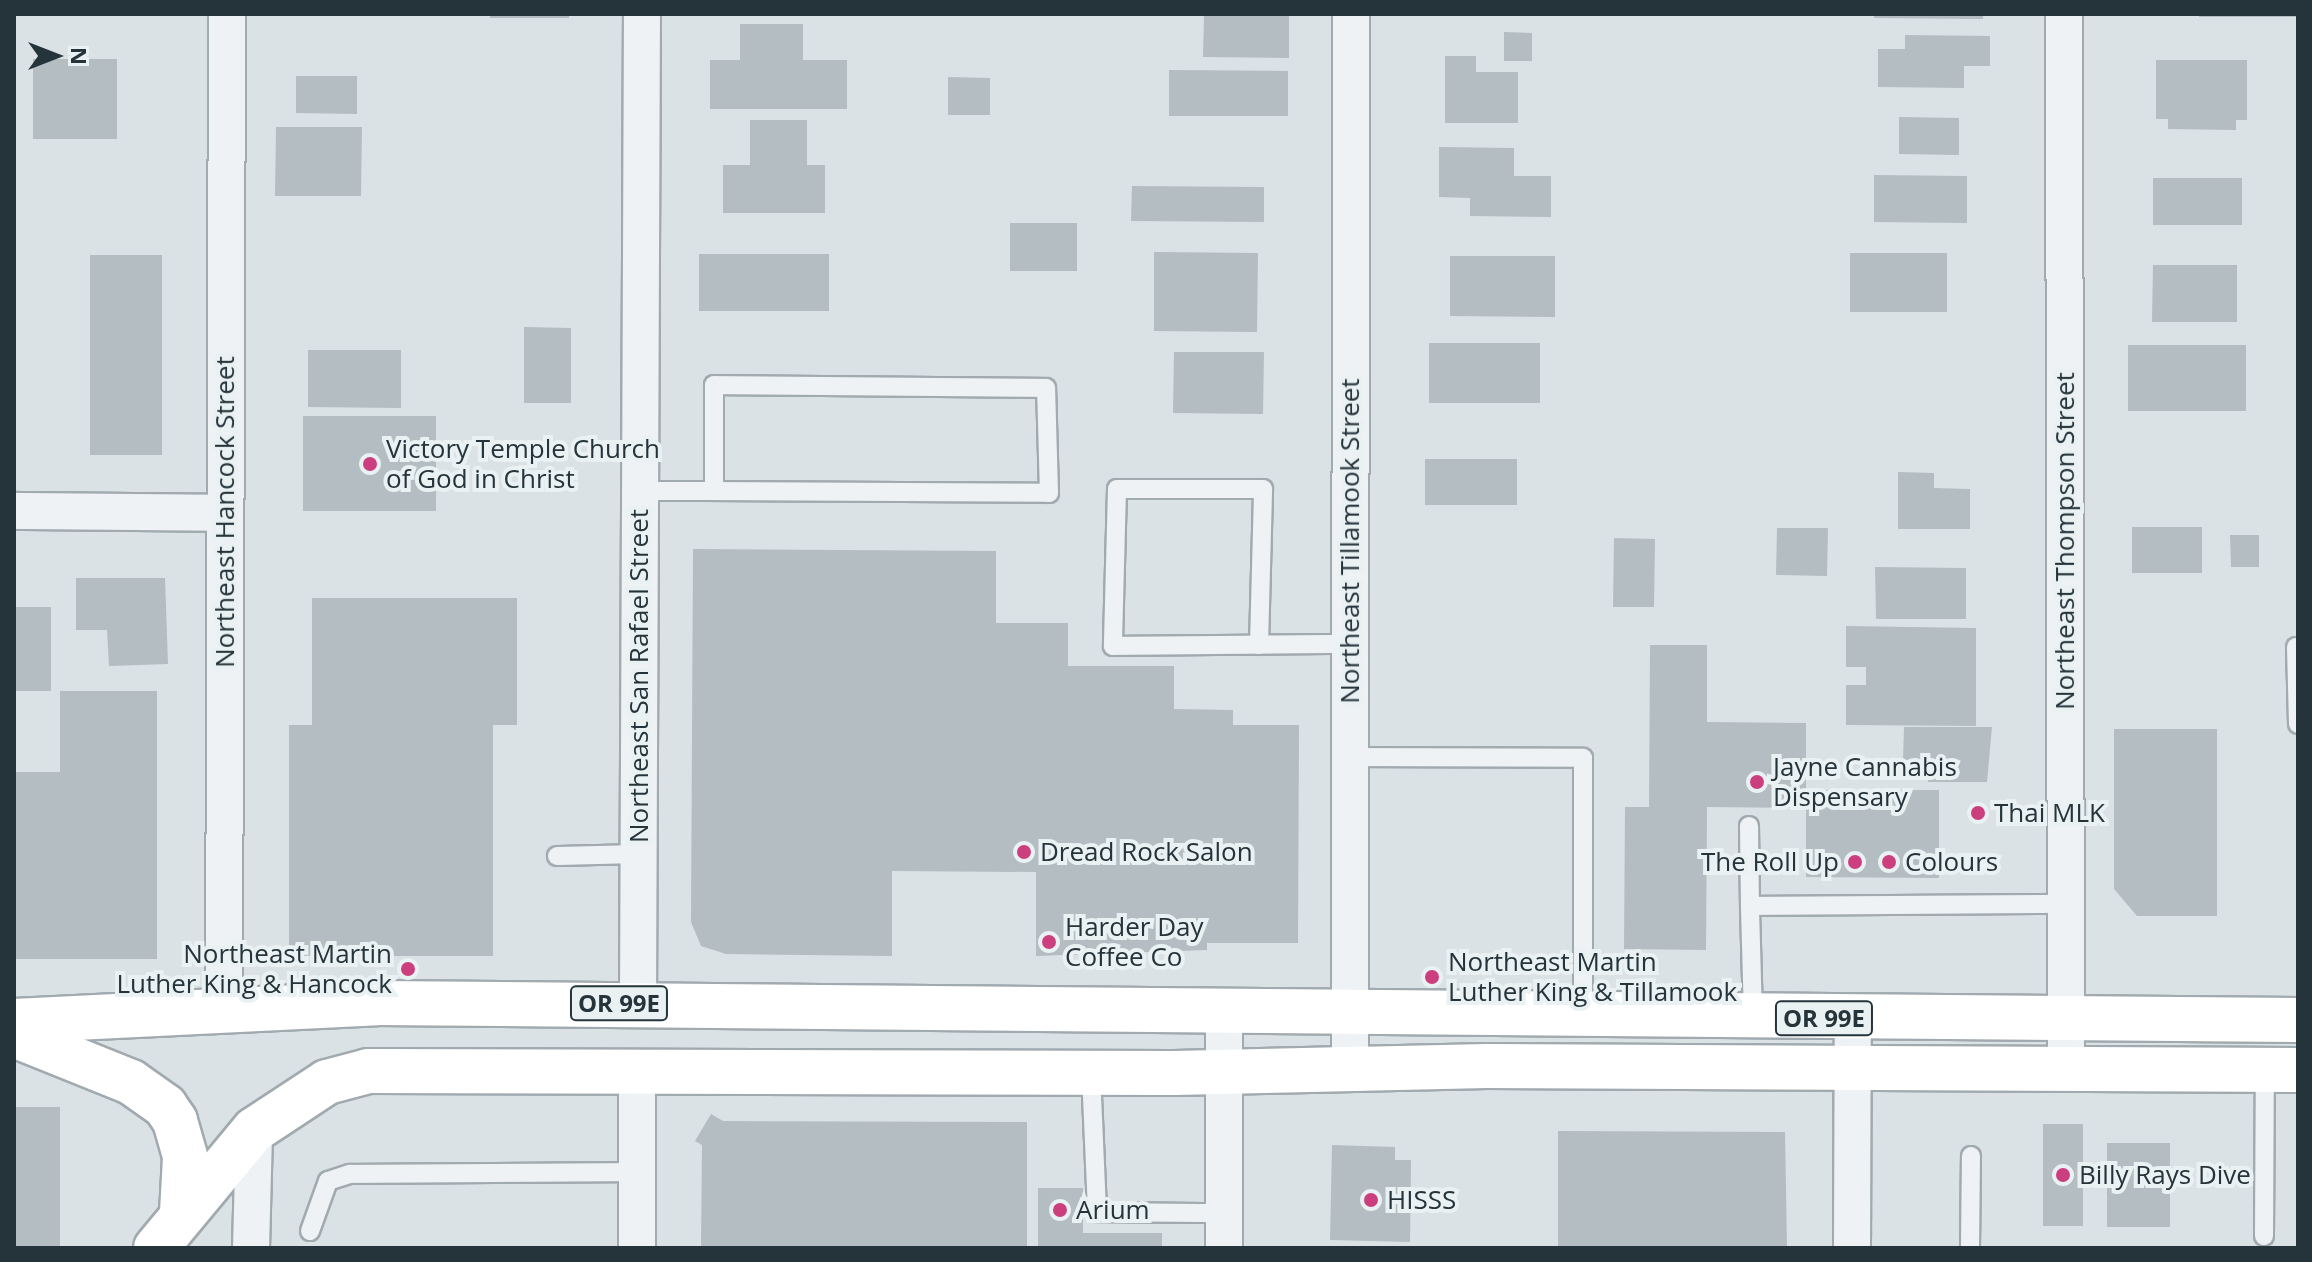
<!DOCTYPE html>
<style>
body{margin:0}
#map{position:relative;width:2312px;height:1262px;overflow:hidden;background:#dbe2e6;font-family:"Open Sans",sans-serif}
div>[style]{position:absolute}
.building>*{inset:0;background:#b3bdc2}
.roads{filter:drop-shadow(2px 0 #a1aaaf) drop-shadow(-2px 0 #a1aaaf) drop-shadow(0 2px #a1aaaf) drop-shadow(0 -2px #a1aaaf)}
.lane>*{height:18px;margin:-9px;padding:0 9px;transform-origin:9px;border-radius:9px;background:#eef2f4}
.street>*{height:36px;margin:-18px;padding:0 18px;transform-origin:18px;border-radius:18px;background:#eef2f4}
.primary>*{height:44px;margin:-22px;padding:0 22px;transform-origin:22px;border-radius:22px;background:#fff}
.dots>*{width:22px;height:22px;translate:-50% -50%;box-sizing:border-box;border:4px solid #eaf1f3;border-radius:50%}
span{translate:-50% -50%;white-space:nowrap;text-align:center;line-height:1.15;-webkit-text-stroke:8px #eaf1f3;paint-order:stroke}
.shield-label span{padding:2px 6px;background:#eaf1f3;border:2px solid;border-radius:6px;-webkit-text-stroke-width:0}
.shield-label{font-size:24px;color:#25343b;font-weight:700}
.poi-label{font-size:26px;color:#25343b}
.left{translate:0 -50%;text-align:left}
.right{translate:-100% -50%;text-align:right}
.street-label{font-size:26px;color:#25343b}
.frame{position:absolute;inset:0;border:16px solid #25343b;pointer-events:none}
.north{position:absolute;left:16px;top:16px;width:80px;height:80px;-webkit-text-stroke:6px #eaf1f3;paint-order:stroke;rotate:90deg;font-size:22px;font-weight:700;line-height:32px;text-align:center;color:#25343b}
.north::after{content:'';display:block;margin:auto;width:28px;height:36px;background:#25343b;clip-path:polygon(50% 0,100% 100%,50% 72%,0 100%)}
</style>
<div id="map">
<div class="building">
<div style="clip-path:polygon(490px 14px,569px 14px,569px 18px,490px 18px)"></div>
<div style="clip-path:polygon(1874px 14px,1983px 14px,1983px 19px,1874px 18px)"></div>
<div style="clip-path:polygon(2199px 14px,2298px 14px,2298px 17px,2199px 17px)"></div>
<div style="clip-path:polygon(1204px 15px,1289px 15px,1289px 58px,1203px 57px)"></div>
<div style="clip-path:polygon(740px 24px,803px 24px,803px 60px,847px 60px,847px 109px,710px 109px,710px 60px,740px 60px)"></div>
<div style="clip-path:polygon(1504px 32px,1532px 33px,1532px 61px,1504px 61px)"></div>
<div style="clip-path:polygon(1905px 35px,1990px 36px,1990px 66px,1964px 66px,1964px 88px,1878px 87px,1878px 49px,1905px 49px)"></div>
<div style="clip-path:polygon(1445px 56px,1476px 56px,1476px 72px,1518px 72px,1518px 123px,1445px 123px)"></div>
<div style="clip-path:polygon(33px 59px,117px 59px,117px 139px,33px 139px)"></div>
<div style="clip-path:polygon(2156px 60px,2247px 60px,2247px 120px,2236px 120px,2236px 130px,2168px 129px,2168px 119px,2156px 119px)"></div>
<div style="clip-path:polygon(1169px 70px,1288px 71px,1288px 116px,1169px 116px)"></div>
<div style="clip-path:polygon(296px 76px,357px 76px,357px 114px,296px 113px)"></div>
<div style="clip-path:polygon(948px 77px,990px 78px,990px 115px,948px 115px)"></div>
<div style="clip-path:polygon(1899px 117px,1959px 118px,1959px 155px,1899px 154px)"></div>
<div style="clip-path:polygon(750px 120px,807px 120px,807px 165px,825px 165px,825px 213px,723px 213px,723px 165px,750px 165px)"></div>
<div style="clip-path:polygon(276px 127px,362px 127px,361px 196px,275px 196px)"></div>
<div style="clip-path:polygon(1439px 147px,1514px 148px,1514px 176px,1551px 176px,1551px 217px,1470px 216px,1470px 198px,1439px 197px)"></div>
<div style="clip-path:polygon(1874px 175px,1967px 176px,1967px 223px,1874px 222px)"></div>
<div style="clip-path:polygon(2153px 178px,2242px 178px,2242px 225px,2153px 225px)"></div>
<div style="clip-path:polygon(1132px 186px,1264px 187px,1264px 222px,1131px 221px)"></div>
<div style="clip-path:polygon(1010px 223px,1077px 223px,1077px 271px,1010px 271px)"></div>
<div style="clip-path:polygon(1154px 252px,1258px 253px,1257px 332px,1154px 331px)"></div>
<div style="clip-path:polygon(1850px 253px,1947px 253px,1947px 312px,1850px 312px)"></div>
<div style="clip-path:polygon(699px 254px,829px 254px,829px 311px,699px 311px)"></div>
<div style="clip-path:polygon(90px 255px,162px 255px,162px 455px,90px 455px)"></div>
<div style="clip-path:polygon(1450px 256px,1555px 256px,1555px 317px,1450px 316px)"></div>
<div style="clip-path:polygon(2153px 265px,2237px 265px,2237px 322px,2152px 322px)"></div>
<div style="clip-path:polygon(524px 327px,571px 328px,571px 403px,524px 403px)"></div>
<div style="clip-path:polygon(1429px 343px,1540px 343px,1540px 403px,1429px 403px)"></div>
<div style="clip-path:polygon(2128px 345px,2246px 345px,2246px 411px,2128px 411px)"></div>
<div style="clip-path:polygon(308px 350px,401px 350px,401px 408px,308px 407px)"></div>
<div style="clip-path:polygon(1174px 352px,1264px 352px,1263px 414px,1173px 413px)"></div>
<div style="clip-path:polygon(303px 416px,436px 416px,436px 511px,303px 511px)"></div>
<div style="clip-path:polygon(1425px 459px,1517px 459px,1517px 505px,1425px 505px)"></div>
<div style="clip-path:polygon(1898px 472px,1934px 473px,1934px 488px,1970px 489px,1970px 529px,1898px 529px)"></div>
<div style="clip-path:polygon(2132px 527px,2202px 527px,2202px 573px,2132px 573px)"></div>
<div style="clip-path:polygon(1777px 528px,1828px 528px,1827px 576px,1776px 575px)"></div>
<div style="clip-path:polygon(2230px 535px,2259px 535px,2259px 567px,2231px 567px)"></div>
<div style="clip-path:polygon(1614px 538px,1655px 539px,1654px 607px,1613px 607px)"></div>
<div style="clip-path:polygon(693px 549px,996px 551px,996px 623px,1068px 623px,1068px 666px,1174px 666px,1174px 709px,1233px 710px,1233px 725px,1299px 725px,1298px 943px,1207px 943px,1207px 950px,1036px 956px,1036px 872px,892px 871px,892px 956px,726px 954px,701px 946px,691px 922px)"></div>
<div style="clip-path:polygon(1875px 567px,1966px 568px,1966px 619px,1876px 619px)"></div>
<div style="clip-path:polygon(76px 578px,165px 578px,168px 664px,109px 666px,107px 630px,76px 630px)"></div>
<div style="clip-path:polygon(312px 598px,517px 598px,517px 725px,493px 725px,493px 956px,289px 956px,289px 725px,312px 725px)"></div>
<div style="clip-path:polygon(14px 607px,51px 607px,51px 691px,14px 691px)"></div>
<div style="clip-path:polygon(1846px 626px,1976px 628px,1976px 726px,1846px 725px,1846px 685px,1866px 685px,1866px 667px,1846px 667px)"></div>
<div style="clip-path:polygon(1650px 645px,1707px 645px,1707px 722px,1806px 723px,1806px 790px,1939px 790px,1939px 878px,1806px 877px,1806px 808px,1707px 807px,1706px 950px,1624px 949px,1625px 807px,1649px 807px)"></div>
<div style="clip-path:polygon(60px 691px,157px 691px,157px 959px,14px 959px,14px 772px,60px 772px)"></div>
<div style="clip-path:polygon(1904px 727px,1992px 727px,1987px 782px,1928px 782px,1928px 761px,1903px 761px)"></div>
<div style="clip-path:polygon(2114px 729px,2217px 729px,2217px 916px,2137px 916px,2114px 889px)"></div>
<div style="clip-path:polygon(14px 1107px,60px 1107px,60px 1248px,14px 1248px)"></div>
<div style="clip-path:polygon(711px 1114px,723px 1121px,1027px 1122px,1027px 1248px,701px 1248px,702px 1145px,695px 1141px)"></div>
<div style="clip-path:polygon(2043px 1124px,2083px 1124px,2083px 1226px,2043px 1226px)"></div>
<div style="clip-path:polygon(1558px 1131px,1785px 1132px,1787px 1248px,1558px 1248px)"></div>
<div style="clip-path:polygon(2107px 1143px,2170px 1143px,2170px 1227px,2107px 1227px)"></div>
<div style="clip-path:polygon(1332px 1145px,1395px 1147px,1395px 1160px,1411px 1160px,1410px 1242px,1330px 1240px)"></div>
<div style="clip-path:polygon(1038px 1188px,1083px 1188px,1083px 1233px,1162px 1233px,1162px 1248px,1038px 1248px)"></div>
</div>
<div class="roads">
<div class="lane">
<div style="left:640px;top:491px;width:65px"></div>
<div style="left:705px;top:491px;width:344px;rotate:0.3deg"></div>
<div style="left:1049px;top:493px;width:105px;rotate:-91.6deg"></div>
<div style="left:1046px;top:388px;width:332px;rotate:-179.5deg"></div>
<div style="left:714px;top:385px;width:106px;rotate:90deg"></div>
<div style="left:1259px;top:645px;width:156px;rotate:-88.5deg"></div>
<div style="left:1263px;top:489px;width:146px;rotate:180deg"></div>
<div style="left:1117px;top:489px;width:157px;rotate:91.5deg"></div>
<div style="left:1113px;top:646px;width:236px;rotate:-0.5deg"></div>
<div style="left:2296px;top:647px;width:77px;rotate:88.5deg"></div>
<div style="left:1349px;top:757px;width:234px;rotate:0.2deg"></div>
<div style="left:1583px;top:758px;width:256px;rotate:90deg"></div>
<div style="left:1749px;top:826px;width:80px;rotate:89.3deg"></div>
<div style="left:557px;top:856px;width:82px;rotate:-1.4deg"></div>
<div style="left:1753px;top:1016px;width:110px;rotate:-91.6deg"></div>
<div style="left:1750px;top:906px;width:316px;rotate:-0.4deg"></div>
<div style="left:1091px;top:1073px;width:139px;rotate:87.5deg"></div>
<div style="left:1097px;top:1212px;width:127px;rotate:0.5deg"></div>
<div style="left:310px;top:1231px;width:53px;rotate:-70.2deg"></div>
<div style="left:328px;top:1181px;width:23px;rotate:-18deg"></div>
<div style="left:350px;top:1174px;width:287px;rotate:-0.4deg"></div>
<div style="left:2264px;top:1236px;width:166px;rotate:-89.7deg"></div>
<div style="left:1970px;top:1248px;width:92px;rotate:-89.4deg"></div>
</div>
<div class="street">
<div style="left:2064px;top:14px;width:1055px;rotate:89.89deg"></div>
<div style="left:14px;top:511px;width:211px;rotate:0.5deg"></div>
<div style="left:638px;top:1003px;width:989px;rotate:-89.77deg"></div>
<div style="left:224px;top:1010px;width:996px;rotate:-89.83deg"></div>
<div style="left:1350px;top:1069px;width:1055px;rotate:-89.95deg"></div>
<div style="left:251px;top:1248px;width:118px;rotate:-88.5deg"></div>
<div style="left:637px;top:1248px;width:176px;rotate:-90deg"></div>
<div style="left:1224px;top:1248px;width:240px;rotate:-90deg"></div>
<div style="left:1852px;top:1248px;width:230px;rotate:-89.8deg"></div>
</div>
<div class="primary">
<div style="left:14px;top:1021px;width:363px;rotate:-2.8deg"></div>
<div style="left:377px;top:1003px;width:1921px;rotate:0.51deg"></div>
<div style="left:14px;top:1035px;width:126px;rotate:21.9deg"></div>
<div style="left:131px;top:1082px;width:42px;rotate:35.2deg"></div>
<div style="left:165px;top:1106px;width:18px;rotate:56deg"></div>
<div style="left:175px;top:1121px;width:37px;rotate:74deg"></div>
<div style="left:185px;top:1157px;width:56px;rotate:93.1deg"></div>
<div style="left:156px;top:1248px;width:153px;rotate:-50.3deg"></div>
<div style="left:254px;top:1130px;width:87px;rotate:-33.3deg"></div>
<div style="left:327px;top:1082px;width:42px;rotate:-15deg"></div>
<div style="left:368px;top:1071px;width:806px;rotate:0.14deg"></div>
<div style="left:1174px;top:1073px;width:313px;rotate:-1.3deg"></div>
<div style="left:1487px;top:1066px;width:811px;rotate:0.28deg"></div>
</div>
</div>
<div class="dots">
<div style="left:370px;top:464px;background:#cc3f7f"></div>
<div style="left:1757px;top:782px;background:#cc3f7f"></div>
<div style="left:1978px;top:813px;background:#cc3f7f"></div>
<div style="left:1024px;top:852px;background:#cc3f7f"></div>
<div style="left:1855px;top:862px;background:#cc3f7f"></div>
<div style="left:1889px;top:862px;background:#cc3f7f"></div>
<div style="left:1049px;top:942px;background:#cc3f7f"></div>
<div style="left:408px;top:969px;background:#cc3f7f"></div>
<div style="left:1432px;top:977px;background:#cc3f7f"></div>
<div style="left:2063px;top:1175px;background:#cc3f7f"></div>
<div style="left:1371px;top:1200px;background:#cc3f7f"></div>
<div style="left:1060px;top:1210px;background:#cc3f7f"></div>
</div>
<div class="shield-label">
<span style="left:619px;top:1003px">OR 99E</span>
<span style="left:1824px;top:1018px">OR 99E</span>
</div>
<div class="poi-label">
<span class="left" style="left:386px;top:464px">Victory Temple Church<br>of God in Christ</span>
<span class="left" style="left:1773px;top:782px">Jayne Cannabis<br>Dispensary</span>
<span class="left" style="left:1994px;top:813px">Thai MLK</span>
<span class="left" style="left:1040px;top:852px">Dread Rock Salon</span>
<span class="right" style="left:1839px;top:862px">The Roll Up</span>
<span class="left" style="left:1905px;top:862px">Colours</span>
<span class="left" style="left:1065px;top:942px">Harder Day<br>Coffee Co</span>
<span class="right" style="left:392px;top:969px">Northeast Martin<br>Luther King &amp; Hancock</span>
<span class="left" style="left:1448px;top:977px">Northeast Martin<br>Luther King &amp; Tillamook</span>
<span class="left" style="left:2079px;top:1175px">Billy Rays Dive</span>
<span class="left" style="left:1387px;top:1200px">HISSS</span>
<span class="left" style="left:1076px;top:1210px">Arium</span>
</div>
<div class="street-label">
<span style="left:225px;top:512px;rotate:-90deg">Northeast Hancock Street</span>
<span style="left:1350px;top:541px;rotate:-90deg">Northeast Tillamook Street</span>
<span style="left:2065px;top:541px;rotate:-90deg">Northeast Thompson Street</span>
<span style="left:639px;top:676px;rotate:-90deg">Northeast San Rafael Street</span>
</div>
<div class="frame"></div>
<div class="north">N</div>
</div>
